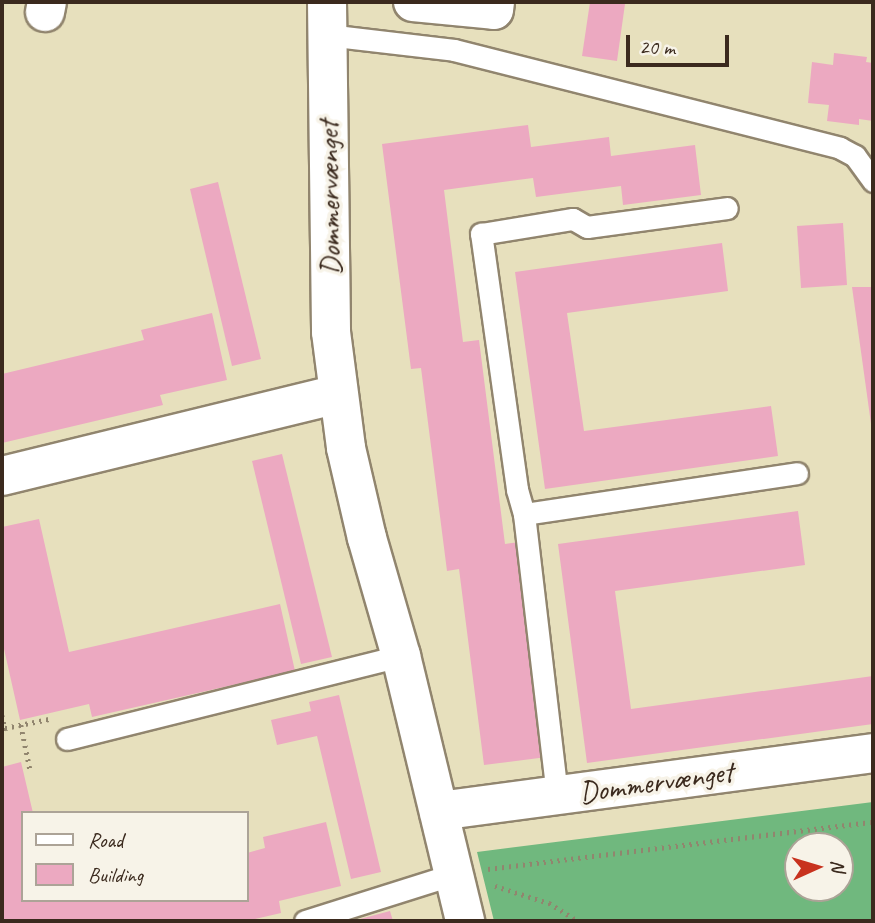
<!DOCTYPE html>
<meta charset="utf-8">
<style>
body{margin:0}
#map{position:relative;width:875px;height:923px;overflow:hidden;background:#e7e0bd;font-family:Caveat,sans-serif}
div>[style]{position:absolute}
.forest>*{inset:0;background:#70b87e}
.building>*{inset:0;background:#eca9c1}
.path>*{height:4.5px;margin-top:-2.25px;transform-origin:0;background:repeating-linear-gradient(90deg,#91856e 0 2px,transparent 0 7px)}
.roads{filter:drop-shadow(2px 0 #91856e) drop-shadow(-2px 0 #91856e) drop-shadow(0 2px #91856e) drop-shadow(0 -2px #91856e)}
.service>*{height:21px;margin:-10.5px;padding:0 10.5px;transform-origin:10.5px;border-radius:10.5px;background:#fff}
.minor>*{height:38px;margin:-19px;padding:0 19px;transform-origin:19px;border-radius:19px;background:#fff}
span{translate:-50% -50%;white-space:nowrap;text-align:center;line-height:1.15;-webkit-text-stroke:7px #f7f3e8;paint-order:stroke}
.street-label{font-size:30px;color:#3b2a1e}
.frame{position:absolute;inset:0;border:4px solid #3b2a1e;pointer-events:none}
.legend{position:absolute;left:21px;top:811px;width:228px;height:91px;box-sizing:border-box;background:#f7f3e8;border:2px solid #aca397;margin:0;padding:9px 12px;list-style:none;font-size:21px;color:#3b2a1e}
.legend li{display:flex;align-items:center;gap:14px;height:35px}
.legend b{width:35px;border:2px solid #aca397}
.north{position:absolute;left:784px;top:832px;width:70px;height:70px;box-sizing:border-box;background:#f7f3e8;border:2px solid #aca397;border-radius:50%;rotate:86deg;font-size:19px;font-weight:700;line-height:28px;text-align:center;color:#3b2a1e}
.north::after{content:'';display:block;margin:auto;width:24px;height:32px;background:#c8321e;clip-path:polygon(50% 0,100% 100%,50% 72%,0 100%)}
.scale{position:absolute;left:626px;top:35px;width:103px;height:32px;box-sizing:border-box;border:4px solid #3b2a1e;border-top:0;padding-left:9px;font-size:21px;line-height:24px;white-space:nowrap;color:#3b2a1e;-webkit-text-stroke:5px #f7f3e8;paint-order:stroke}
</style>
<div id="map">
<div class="forest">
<div style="clip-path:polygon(evenodd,873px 802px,873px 921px,494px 921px,477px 852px,873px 802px,798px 846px,840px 846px,840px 888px,798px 888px,798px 846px)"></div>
</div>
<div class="building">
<div style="clip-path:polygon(590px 2px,625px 4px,617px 61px,582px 56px)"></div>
<div style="clip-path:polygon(834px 53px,867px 57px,866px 62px,873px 63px,873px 121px,859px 119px,859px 125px,827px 121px,829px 105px,808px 103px,812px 62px,833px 65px)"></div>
<div style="clip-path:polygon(528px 125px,531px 147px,609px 137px,611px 156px,695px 145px,701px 195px,623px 205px,621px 186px,536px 197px,533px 178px,444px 190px,463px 342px,479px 340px,505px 544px,520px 542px,547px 757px,484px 765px,459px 569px,447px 571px,421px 368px,411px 369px,382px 144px)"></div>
<div style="clip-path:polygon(218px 182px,261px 359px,232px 366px,190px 189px)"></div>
<div style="clip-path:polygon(843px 223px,847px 285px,801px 288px,797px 226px)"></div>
<div style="clip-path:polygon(722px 243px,728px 291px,567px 313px,584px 431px,771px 406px,778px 456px,545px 489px,515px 272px)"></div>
<div style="clip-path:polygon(852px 287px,873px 287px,873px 431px,872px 431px)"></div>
<div style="clip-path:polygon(212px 313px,227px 380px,160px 395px,163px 405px,2px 443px,2px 374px,144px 340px,141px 330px)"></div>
<div style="clip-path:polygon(282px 454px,332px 657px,301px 664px,252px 461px)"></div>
<div style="clip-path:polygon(798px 511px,805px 565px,615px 591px,631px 709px,873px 676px,873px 724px,587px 763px,558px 544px)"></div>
<div style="clip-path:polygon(39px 519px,69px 652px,280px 604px,295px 671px,92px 717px,89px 704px,20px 720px,2px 640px,2px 527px)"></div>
<div style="clip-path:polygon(339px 695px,381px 872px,351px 879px,317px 736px,277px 745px,271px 720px,311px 711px,309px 702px)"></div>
<div style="clip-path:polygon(21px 762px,33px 813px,23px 813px,23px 900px,247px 900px,247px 853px,265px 848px,263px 837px,326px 822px,341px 886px,279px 901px,281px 913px,246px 921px,2px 921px,2px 767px)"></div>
<div style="clip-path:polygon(390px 911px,393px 921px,360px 921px,360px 919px)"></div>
</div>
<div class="path">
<div style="left:2px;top:715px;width:13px;rotate:77deg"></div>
<div style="left:5px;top:728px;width:4px;rotate:135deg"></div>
<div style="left:21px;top:725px;width:45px;rotate:78.4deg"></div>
<div style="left:5px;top:728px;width:45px;rotate:-11.6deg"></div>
<div style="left:488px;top:869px;width:388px;rotate:-7deg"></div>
<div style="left:495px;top:886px;width:57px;rotate:17.5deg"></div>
<div style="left:549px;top:903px;width:34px;rotate:32deg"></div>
</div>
<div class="roads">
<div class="service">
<div style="left:327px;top:35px;width:128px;rotate:6.7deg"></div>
<div style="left:454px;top:50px;width:398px;rotate:14.2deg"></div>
<div style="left:840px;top:148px;width:17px;rotate:28deg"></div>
<div style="left:855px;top:156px;width:31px;rotate:54deg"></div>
<div style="left:524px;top:514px;width:276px;rotate:-8.5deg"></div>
<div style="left:67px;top:739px;width:344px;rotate:-14deg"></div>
<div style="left:557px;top:795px;width:283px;rotate:-96.7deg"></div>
<div style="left:524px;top:514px;width:26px;rotate:-106deg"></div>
<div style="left:517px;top:489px;width:258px;rotate:-98deg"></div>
<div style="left:481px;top:234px;width:93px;rotate:-9.3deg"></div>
<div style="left:573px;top:219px;width:16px;rotate:30deg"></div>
<div style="left:587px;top:227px;width:141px;rotate:-7.7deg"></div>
<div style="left:305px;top:921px;width:156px;rotate:-17.5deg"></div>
</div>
<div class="minor">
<div style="left:327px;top:2px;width:330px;rotate:89.3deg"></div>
<div style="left:331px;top:332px;width:117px;rotate:82.6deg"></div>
<div style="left:346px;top:448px;width:92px;rotate:76.9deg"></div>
<div style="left:367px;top:538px;width:123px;rotate:73.9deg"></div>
<div style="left:401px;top:656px;width:273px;rotate:76.4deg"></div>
<div style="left:413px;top:2px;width:81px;rotate:5.6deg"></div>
<div style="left:494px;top:10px;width:8px;rotate:-83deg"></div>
<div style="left:45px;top:12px;width:10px;rotate:-79deg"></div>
<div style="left:2px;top:476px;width:346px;rotate:-13.7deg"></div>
<div style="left:439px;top:811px;width:438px;rotate:-7.6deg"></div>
</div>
</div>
<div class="street-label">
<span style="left:329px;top:198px;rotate:-91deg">Dommervænget</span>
<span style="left:656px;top:782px;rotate:-8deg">Dommervænget</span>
</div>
<div class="frame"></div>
<ul class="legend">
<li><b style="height:9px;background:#fff"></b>Road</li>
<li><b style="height:19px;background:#eca9c1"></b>Building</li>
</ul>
<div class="north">N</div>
<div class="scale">20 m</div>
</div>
